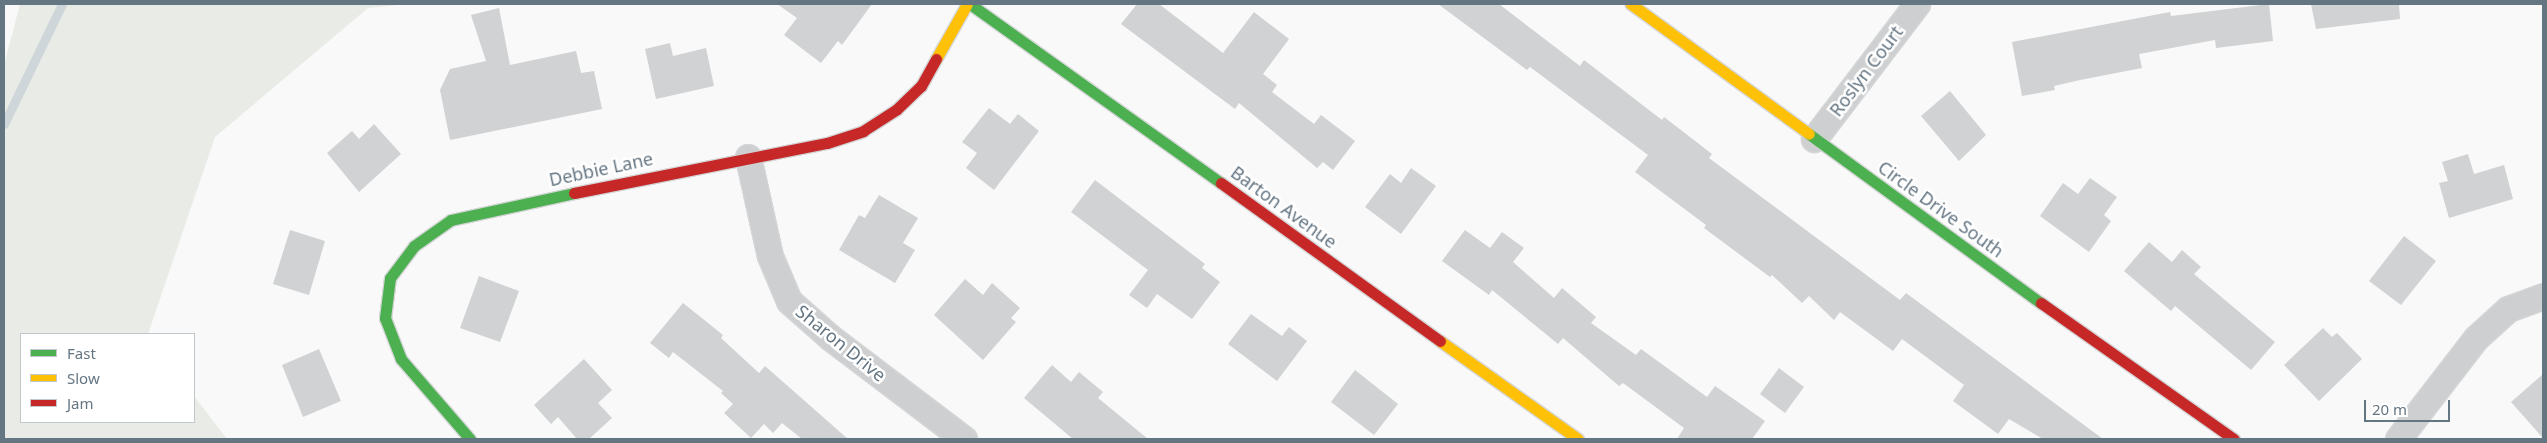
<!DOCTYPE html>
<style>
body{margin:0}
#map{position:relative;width:2547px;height:443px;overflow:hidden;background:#f9f9f9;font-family:"Noto Sans",sans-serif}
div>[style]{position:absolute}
.green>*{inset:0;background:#e8ebe6}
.stream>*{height:9px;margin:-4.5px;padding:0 4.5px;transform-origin:4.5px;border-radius:4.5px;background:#ced6d9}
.building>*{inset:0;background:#d0d2d3}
.roads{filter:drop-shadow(1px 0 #d5d6d7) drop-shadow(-1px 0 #d5d6d7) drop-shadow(0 1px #d5d6d7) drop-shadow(0 -1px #d5d6d7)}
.street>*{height:25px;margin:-12.5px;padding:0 12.5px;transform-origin:12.5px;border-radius:12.5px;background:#cecfd0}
.fast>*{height:11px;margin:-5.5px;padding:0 5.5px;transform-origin:5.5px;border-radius:5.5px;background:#4caf50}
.slow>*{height:11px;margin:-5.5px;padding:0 5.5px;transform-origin:5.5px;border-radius:5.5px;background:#ffc107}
.jam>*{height:11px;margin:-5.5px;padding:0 5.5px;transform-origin:5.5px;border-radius:5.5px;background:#c62828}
span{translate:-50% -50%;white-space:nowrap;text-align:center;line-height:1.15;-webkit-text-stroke:5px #fff;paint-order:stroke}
.street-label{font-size:18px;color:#657683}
.frame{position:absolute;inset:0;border:5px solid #657683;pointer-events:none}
.legend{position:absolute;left:20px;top:333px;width:175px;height:90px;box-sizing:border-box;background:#fff;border:1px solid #c1c8cd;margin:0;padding:6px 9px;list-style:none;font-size:15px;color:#657683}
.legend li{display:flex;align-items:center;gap:10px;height:25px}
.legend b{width:25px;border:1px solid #c1c8cd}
.scale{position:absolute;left:2364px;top:400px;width:86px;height:22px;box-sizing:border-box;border:2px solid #657683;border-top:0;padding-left:6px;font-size:15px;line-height:18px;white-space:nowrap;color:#657683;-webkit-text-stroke:4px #fff;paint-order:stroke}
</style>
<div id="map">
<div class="green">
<div style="clip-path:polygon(20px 4px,407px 4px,368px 8px,215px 137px,148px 334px,21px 334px,21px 422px,194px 422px,194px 396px,227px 439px,4px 439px,4px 65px)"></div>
</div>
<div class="stream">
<div style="left:4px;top:124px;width:133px;rotate:-64.2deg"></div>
</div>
<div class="building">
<div style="clip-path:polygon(777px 4px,872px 4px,842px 45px,838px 41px,821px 63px,784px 35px,797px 18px)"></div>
<div style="clip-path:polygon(1137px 4px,1159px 4px,1223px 53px,1254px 12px,1289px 39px,1263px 74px,1277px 85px,1272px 92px,1314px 124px,1321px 115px,1355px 141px,1333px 170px,1323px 162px,1317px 168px,1239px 103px,1235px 109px,1121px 24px)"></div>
<div style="clip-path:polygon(1438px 4px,1499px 4px,1580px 66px,1584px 60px,1662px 120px,1664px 117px,1712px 154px,1709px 158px,1900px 300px,1906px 293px,2103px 439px,2043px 439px,2009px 419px,1998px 434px,1953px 401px,1964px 385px,1902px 339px,1893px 351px,1840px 312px,1834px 320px,1809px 296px,1802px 303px,1772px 275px,1770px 277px,1704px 228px,1706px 225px,1635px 172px,1648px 155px,1530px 67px,1527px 70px)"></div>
<div style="clip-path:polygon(2269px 4px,2273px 41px,2216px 48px,2215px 40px,2139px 54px,2142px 68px,2080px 80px,2054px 86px,2055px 90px,2022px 96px,2012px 42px,2170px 12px,2171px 16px)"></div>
<div style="clip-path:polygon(2311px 4px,2399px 4px,2400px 19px,2316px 29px)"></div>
<div style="clip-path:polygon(499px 8px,510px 65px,576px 51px,581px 73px,594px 71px,602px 109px,450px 140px,440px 90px,450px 69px,486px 61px,471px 15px)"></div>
<div style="clip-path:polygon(670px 43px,673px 56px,706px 48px,714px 86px,656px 99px,645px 49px)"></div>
<div style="clip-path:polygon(1950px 91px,1986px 135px,1959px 161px,1921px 116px)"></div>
<div style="clip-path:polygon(989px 108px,1010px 124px,1018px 114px,1039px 131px,994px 190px,966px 168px,977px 153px,962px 142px)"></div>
<div style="clip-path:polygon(374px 124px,401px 154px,359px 192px,327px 153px,352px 131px,359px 139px)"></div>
<div style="clip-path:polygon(2468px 154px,2474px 174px,2504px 165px,2513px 199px,2449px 218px,2439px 183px,2448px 181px,2442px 162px)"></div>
<div style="clip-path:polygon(1411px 168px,1436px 186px,1401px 234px,1365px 207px,1390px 174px,1401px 183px)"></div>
<div style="clip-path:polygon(2090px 178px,2117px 197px,2104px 215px,2111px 221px,2089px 252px,2040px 216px,2063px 183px,2078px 194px)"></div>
<div style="clip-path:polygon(1095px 180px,1205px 264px,1202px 268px,1220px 282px,1192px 319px,1157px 294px,1147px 308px,1129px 295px,1148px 270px,1071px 212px)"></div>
<div style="clip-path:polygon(879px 195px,918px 218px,903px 243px,915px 250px,895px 283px,839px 250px,859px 215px,865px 218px)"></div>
<div style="clip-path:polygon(290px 230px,325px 241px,309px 295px,273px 284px)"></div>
<div style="clip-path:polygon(1465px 230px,1490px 248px,1502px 232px,1524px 248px,1513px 262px,1554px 298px,1562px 288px,1596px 317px,1591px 323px,1636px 355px,1641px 349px,1707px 397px,1715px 386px,1765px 421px,1752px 439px,1677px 439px,1684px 428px,1623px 383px,1619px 386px,1563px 338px,1558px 344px,1492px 290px,1489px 295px,1442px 261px)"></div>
<div style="clip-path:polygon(2404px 236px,2436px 261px,2401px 305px,2369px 281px)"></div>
<div style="clip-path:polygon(2149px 242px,2172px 262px,2182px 250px,2201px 267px,2194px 274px,2275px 342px,2251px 370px,2175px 306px,2171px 311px,2124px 271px)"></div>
<div style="clip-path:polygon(479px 276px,519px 291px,500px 342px,460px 328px)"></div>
<div style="clip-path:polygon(965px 279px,983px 295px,992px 283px,1020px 308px,1011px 318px,1016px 322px,983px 360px,934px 315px)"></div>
<div style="clip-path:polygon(683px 303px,723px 335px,721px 338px,759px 373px,765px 366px,848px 439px,802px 439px,782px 423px,773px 433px,764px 424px,751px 438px,724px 413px,733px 404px,721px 393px,723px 391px,673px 352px,669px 358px,650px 343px)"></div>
<div style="clip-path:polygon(1251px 314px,1282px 336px,1289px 327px,1307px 341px,1277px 381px,1228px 344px)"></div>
<div style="clip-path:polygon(2323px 328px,2332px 337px,2337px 333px,2362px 359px,2319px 401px,2284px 365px)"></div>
<div style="clip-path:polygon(319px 349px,341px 401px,303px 417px,282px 365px)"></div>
<div style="clip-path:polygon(584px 359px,612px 390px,598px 403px,612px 418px,589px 439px,577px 439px,558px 417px,551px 424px,534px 405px)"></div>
<div style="clip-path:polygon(1052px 365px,1071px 382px,1079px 372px,1103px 392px,1098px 398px,1148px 439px,1073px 439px,1024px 398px)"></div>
<div style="clip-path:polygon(1779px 368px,1804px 387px,1785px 413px,1760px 394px)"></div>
<div style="clip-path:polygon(1355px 370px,1398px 404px,1374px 435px,1331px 402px)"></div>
<div style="clip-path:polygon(2543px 374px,2543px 438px,2511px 402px)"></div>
</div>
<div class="roads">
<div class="street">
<div style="left:1814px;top:139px;width:170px;rotate:-52.7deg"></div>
<div style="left:748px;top:157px;width:101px;rotate:77.5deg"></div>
<div style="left:770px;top:256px;width:49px;rotate:67.1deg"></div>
<div style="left:789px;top:301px;width:56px;rotate:41.4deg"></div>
<div style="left:831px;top:338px;width:167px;rotate:37.2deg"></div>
<div style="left:2398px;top:439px;width:128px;rotate:-52.3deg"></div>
<div style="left:2476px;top:338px;width:43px;rotate:-42.2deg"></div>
<div style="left:2508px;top:309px;width:37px;rotate:-20deg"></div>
</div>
<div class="fast">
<div style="left:970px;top:4px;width:308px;rotate:35.5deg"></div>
<div style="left:1809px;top:134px;width:287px;rotate:36.1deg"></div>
<div style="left:470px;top:439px;width:106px;rotate:-130.8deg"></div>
<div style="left:401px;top:359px;width:44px;rotate:-111.3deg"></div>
<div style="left:385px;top:318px;width:40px;rotate:-82.9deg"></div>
<div style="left:390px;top:278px;width:40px;rotate:-53deg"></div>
<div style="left:414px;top:246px;width:45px;rotate:-35.1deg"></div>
<div style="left:451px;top:220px;width:126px;rotate:-12.4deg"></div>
</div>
<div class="slow">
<div style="left:1631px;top:4px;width:220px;rotate:36.1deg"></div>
<div style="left:936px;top:59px;width:63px;rotate:-60.6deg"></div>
<div style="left:1440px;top:341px;width:169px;rotate:35.4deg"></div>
</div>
<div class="jam">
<div style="left:1221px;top:183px;width:270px;rotate:35.8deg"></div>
<div style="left:574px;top:193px;width:258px;rotate:-11.2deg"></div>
<div style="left:827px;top:143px;width:38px;rotate:-18deg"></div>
<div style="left:863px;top:131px;width:40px;rotate:-32.9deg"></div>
<div style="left:897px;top:109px;width:33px;rotate:-44deg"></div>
<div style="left:921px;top:86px;width:31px;rotate:-61deg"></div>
<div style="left:2041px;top:303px;width:236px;rotate:35.2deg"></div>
</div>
</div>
<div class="street-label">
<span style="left:1866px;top:71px;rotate:-53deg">Roslyn Court</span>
<span style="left:601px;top:169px;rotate:-12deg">Debbie Lane</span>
<span style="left:1284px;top:207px;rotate:36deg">Barton Avenue</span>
<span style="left:1941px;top:209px;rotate:36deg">Circle Drive South</span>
<span style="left:841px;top:343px;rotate:39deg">Sharon Drive</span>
</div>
<div class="frame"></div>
<ul class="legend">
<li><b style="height:6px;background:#4caf50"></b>Fast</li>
<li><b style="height:6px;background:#ffc107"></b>Slow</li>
<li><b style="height:6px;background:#c62828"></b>Jam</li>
</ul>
<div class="scale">20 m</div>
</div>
